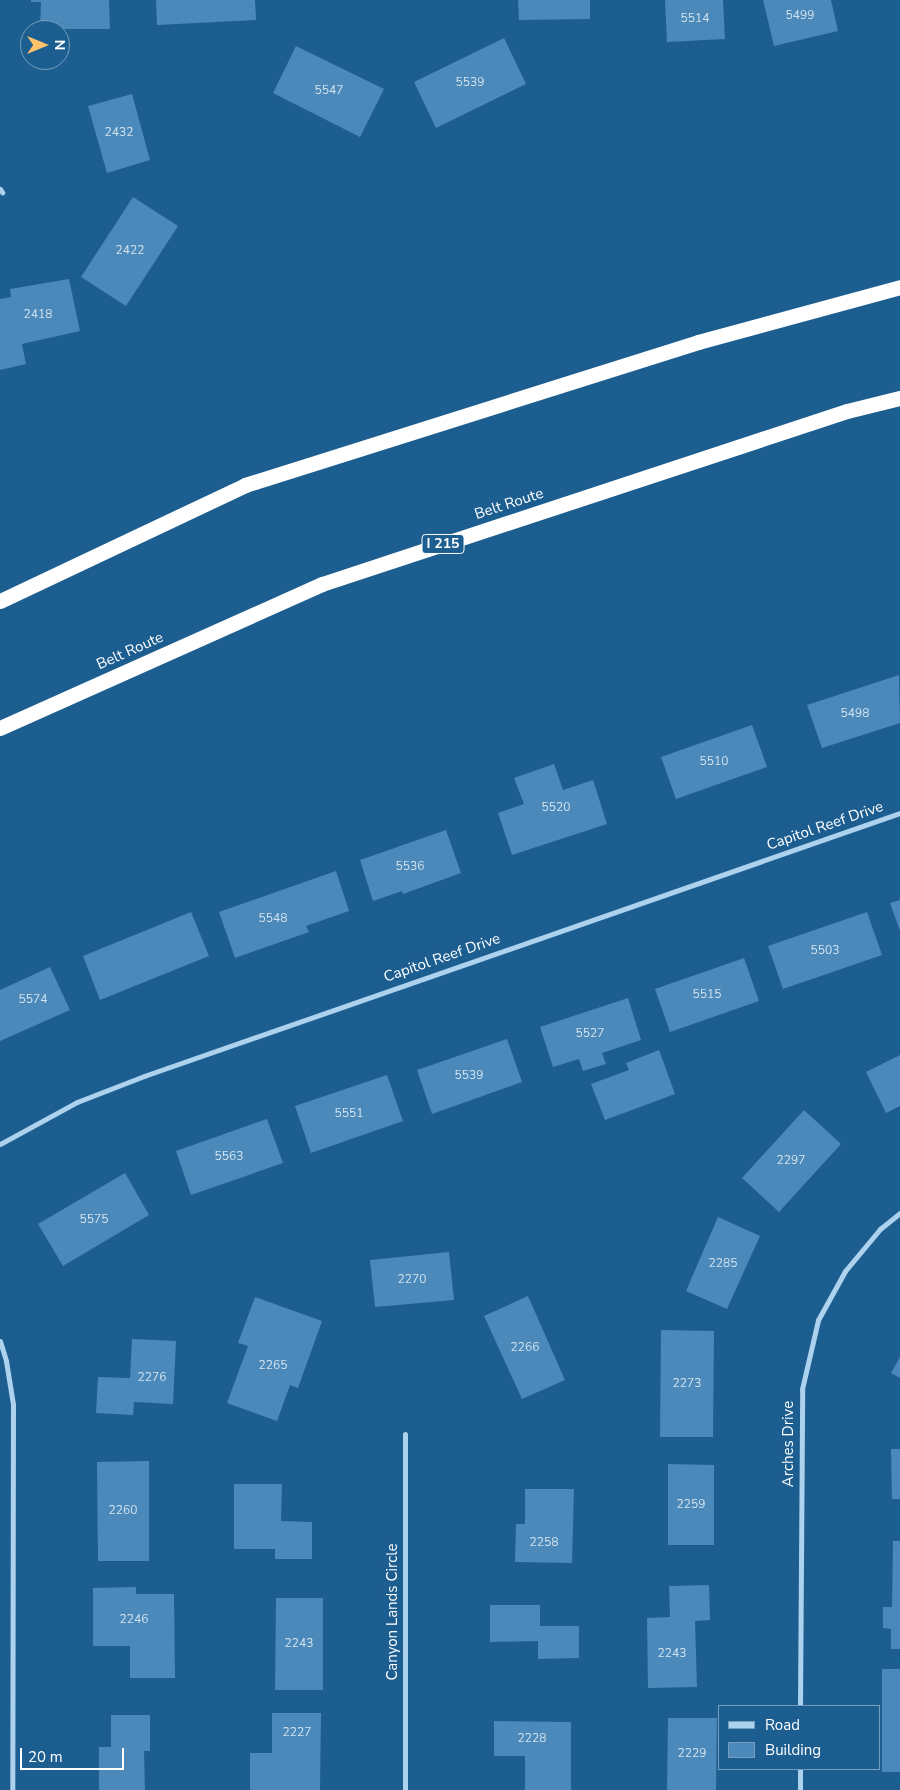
<!DOCTYPE html>
<style>
body{margin:0}
#map{position:relative;width:900px;height:1790px;overflow:hidden;background:#1d5e91;font-family:"Nunito Sans",sans-serif}
div>[style]{position:absolute}
.building>*{inset:0;background:#4a89b9}
.street>*{height:5px;margin:-2.5px;padding:0 2.5px;transform-origin:2.5px;border-radius:2.5px;background:#add2ee}
.highway>*{height:15px;margin:-7.5px;padding:0 7.5px;transform-origin:7.5px;border-radius:7.5px;background:#fff}
span{translate:-50% -50%;white-space:nowrap;text-align:center;line-height:1.15;-webkit-text-stroke:4.5px #1d5e91;paint-order:stroke}
.number-label{font-size:12px;color:#d2e2ee}
.number-label span{-webkit-text-stroke-width:0}
.shield-label span{padding:1px 4px;background:#1d5e91;border:1px solid;border-radius:4px;-webkit-text-stroke-width:0}
.shield-label{font-size:14px;color:#fff;font-weight:700}
.street-label{font-size:15px;color:#fff}
.legend{position:absolute;left:718px;top:1705px;width:162px;height:65px;box-sizing:border-box;background:#1d5e91;border:1px solid #779ebd;margin:0;padding:6px 9px;list-style:none;font-size:15px;color:#fff}
.legend li{display:flex;align-items:center;gap:10px;height:25px}
.legend b{width:25px;border:1px solid #779ebd}
.north{position:absolute;left:20px;top:20px;width:50px;height:50px;box-sizing:border-box;background:#1d5e91;border:1px solid #779ebd;border-radius:50%;rotate:90deg;font-size:14px;font-weight:700;line-height:20px;text-align:center;color:#fff}
.north::after{content:'';display:block;margin:auto;width:18px;height:22px;background:#fdc26c;clip-path:polygon(50% 0,100% 100%,50% 72%,0 100%)}
.scale{position:absolute;left:20px;top:1748px;width:104px;height:22px;box-sizing:border-box;border:2px solid #fff;border-top:0;padding-left:6px;font-size:15px;line-height:18px;white-space:nowrap;color:#fff;-webkit-text-stroke:4px #1d5e91;paint-order:stroke}
</style>
<div id="map">
<div class="building">
<div style="clip-path:polygon(31px 0,109px 0,110px 29px,40px 29px,41px 2px,31px 2px)"></div>
<div style="clip-path:polygon(156px 0,255px 0,256px 20px,157px 25px)"></div>
<div style="clip-path:polygon(518px 0,590px 0,590px 19px,519px 20px)"></div>
<div style="clip-path:polygon(665px 0,723px 0,725px 39px,667px 42px)"></div>
<div style="clip-path:polygon(763px 0,831px 0,838px 31px,774px 46px)"></div>
<div style="clip-path:polygon(504px 38px,526px 84px,436px 128px,414px 82px)"></div>
<div style="clip-path:polygon(296px 46px,384px 89px,360px 137px,273px 93px)"></div>
<div style="clip-path:polygon(132px 94px,150px 160px,107px 173px,88px 106px)"></div>
<div style="clip-path:polygon(133px 197px,178px 226px,126px 306px,81px 277px)"></div>
<div style="clip-path:polygon(69px 279px,80px 331px,22px 344px,26px 364px,0 370px,0 299px,11px 297px,10px 289px)"></div>
<div style="clip-path:polygon(899px 675px,900px 723px,822px 748px,807px 705px)"></div>
<div style="clip-path:polygon(752px 725px,767px 767px,676px 799px,661px 757px)"></div>
<div style="clip-path:polygon(554px 764px,563px 790px,593px 780px,607px 824px,512px 855px,498px 813px,524px 804px,514px 778px)"></div>
<div style="clip-path:polygon(446px 830px,461px 873px,403px 894px,402px 891px,373px 901px,360px 860px)"></div>
<div style="clip-path:polygon(336px 871px,349px 911px,306px 926px,309px 932px,235px 958px,219px 912px)"></div>
<div style="clip-path:polygon(900px 900px,900px 931px,890px 903px)"></div>
<div style="clip-path:polygon(191px 912px,209px 956px,100px 1000px,83px 956px)"></div>
<div style="clip-path:polygon(867px 912px,882px 955px,783px 989px,768px 946px)"></div>
<div style="clip-path:polygon(744px 958px,759px 1001px,670px 1032px,655px 989px)"></div>
<div style="clip-path:polygon(50px 967px,70px 1010px,0 1041px,0 990px)"></div>
<div style="clip-path:polygon(628px 998px,641px 1040px,602px 1053px,606px 1064px,583px 1071px,579px 1059px,553px 1067px,540px 1027px)"></div>
<div style="clip-path:polygon(507px 1039px,522px 1082px,432px 1114px,417px 1070px)"></div>
<div style="clip-path:polygon(659px 1050px,675px 1094px,605px 1120px,591px 1084px,629px 1070px,626px 1063px)"></div>
<div style="clip-path:polygon(900px 1055px,900px 1106px,886px 1113px,866px 1072px)"></div>
<div style="clip-path:polygon(387px 1075px,403px 1121px,311px 1153px,295px 1106px)"></div>
<div style="clip-path:polygon(804px 1110px,841px 1144px,779px 1212px,742px 1178px)"></div>
<div style="clip-path:polygon(267px 1119px,283px 1163px,191px 1195px,176px 1151px)"></div>
<div style="clip-path:polygon(125px 1173px,149px 1215px,63px 1266px,38px 1224px)"></div>
<div style="clip-path:polygon(718px 1217px,760px 1236px,727px 1309px,686px 1291px)"></div>
<div style="clip-path:polygon(449px 1252px,454px 1300px,375px 1307px,370px 1260px)"></div>
<div style="clip-path:polygon(528px 1296px,565px 1380px,522px 1399px,484px 1316px)"></div>
<div style="clip-path:polygon(255px 1297px,322px 1321px,298px 1388px,290px 1385px,277px 1421px,227px 1403px,248px 1346px,238px 1343px)"></div>
<div style="clip-path:polygon(661px 1330px,714px 1331px,713px 1437px,660px 1437px)"></div>
<div style="clip-path:polygon(132px 1339px,176px 1341px,173px 1404px,134px 1402px,133px 1415px,96px 1413px,98px 1377px,130px 1378px)"></div>
<div style="clip-path:polygon(900px 1357px,900px 1378px,891px 1373px)"></div>
<div style="clip-path:polygon(891px 1449px,900px 1449px,900px 1499px,892px 1499px)"></div>
<div style="clip-path:polygon(149px 1461px,149px 1561px,98px 1561px,97px 1462px)"></div>
<div style="clip-path:polygon(668px 1464px,714px 1465px,714px 1545px,668px 1545px)"></div>
<div style="clip-path:polygon(234px 1484px,282px 1484px,281px 1521px,312px 1522px,312px 1559px,275px 1559px,275px 1549px,234px 1549px)"></div>
<div style="clip-path:polygon(525px 1489px,574px 1489px,572px 1563px,515px 1562px,516px 1524px,525px 1524px)"></div>
<div style="clip-path:polygon(893px 1541px,900px 1541px,900px 1649px,891px 1649px,891px 1629px,883px 1628px,883px 1607px,892px 1607px)"></div>
<div style="clip-path:polygon(709px 1585px,710px 1620px,695px 1621px,697px 1687px,648px 1688px,647px 1618px,670px 1617px,669px 1586px)"></div>
<div style="clip-path:polygon(136px 1587px,136px 1594px,174px 1594px,175px 1678px,130px 1678px,130px 1646px,93px 1646px,93px 1588px)"></div>
<div style="clip-path:polygon(276px 1598px,323px 1598px,323px 1690px,275px 1690px)"></div>
<div style="clip-path:polygon(490px 1605px,540px 1605px,540px 1626px,579px 1626px,579px 1658px,538px 1659px,538px 1641px,490px 1642px)"></div>
<div style="clip-path:polygon(882px 1669px,900px 1669px,900px 1772px,882px 1772px)"></div>
<div style="clip-path:polygon(272px 1713px,321px 1713px,320px 1790px,250px 1790px,250px 1753px,272px 1753px)"></div>
<div style="clip-path:polygon(111px 1715px,150px 1715px,150px 1751px,144px 1751px,145px 1790px,99px 1790px,99px 1747px,111px 1747px)"></div>
<div style="clip-path:polygon(668px 1718px,717px 1718px,716px 1790px,667px 1790px)"></div>
<div style="clip-path:polygon(494px 1721px,571px 1722px,571px 1790px,525px 1790px,525px 1756px,494px 1756px)"></div>
</div>
<div class="street">
<div style="left:0;top:189px;width:4px;rotate:56deg"></div>
<div style="left:0;top:1144px;width:88px;rotate:-28.6deg"></div>
<div style="left:77px;top:1102px;width:72px;rotate:-21.2deg"></div>
<div style="left:144px;top:1076px;width:800px;rotate:-19.18deg"></div>
<div style="left:0;top:1341px;width:21px;rotate:73deg"></div>
<div style="left:6px;top:1361px;width:44px;rotate:80.8deg"></div>
<div style="left:13px;top:1404px;width:386px;rotate:90.1deg"></div>
<div style="left:405px;top:1434px;width:356px;rotate:90deg"></div>
<div style="left:800px;top:1706px;width:317px;rotate:-89.6deg"></div>
<div style="left:802px;top:1389px;width:71px;rotate:-76.9deg"></div>
<div style="left:818px;top:1320px;width:56px;rotate:-61.1deg"></div>
<div style="left:845px;top:1271px;width:55px;rotate:-50.2deg"></div>
<div style="left:880px;top:1229px;width:26px;rotate:-39deg"></div>
<div style="left:800px;top:1790px;width:21px;rotate:-90deg"></div>
</div>
<div class="highway">
<div style="left:0;top:601px;width:271px;rotate:-25.3deg"></div>
<div style="left:245px;top:485px;width:475px;rotate:-17.5deg"></div>
<div style="left:698px;top:342px;width:209px;rotate:-15.2deg"></div>
<div style="left:0;top:728px;width:353px;rotate:-24.1deg"></div>
<div style="left:322px;top:584px;width:553px;rotate:-18.24deg"></div>
<div style="left:847px;top:411px;width:55px;rotate:-13.8deg"></div>
</div>
<div class="number-label">
<span style="left:800px;top:16px">5499</span>
<span style="left:695px;top:19px">5514</span>
<span style="left:470px;top:83px">5539</span>
<span style="left:329px;top:91px">5547</span>
<span style="left:119px;top:133px">2432</span>
<span style="left:130px;top:251px">2422</span>
<span style="left:38px;top:315px">2418</span>
<span style="left:855px;top:714px">5498</span>
<span style="left:714px;top:762px">5510</span>
<span style="left:556px;top:808px">5520</span>
<span style="left:410px;top:867px">5536</span>
<span style="left:273px;top:919px">5548</span>
<span style="left:825px;top:951px">5503</span>
<span style="left:707px;top:995px">5515</span>
<span style="left:33px;top:1000px">5574</span>
<span style="left:590px;top:1034px">5527</span>
<span style="left:469px;top:1076px">5539</span>
<span style="left:349px;top:1114px">5551</span>
<span style="left:229px;top:1157px">5563</span>
<span style="left:791px;top:1161px">2297</span>
<span style="left:94px;top:1220px">5575</span>
<span style="left:723px;top:1264px">2285</span>
<span style="left:412px;top:1280px">2270</span>
<span style="left:525px;top:1348px">2266</span>
<span style="left:273px;top:1366px">2265</span>
<span style="left:152px;top:1378px">2276</span>
<span style="left:687px;top:1384px">2273</span>
<span style="left:691px;top:1505px">2259</span>
<span style="left:123px;top:1511px">2260</span>
<span style="left:544px;top:1543px">2258</span>
<span style="left:134px;top:1620px">2246</span>
<span style="left:299px;top:1644px">2243</span>
<span style="left:672px;top:1654px">2243</span>
<span style="left:297px;top:1733px">2227</span>
<span style="left:532px;top:1739px">2228</span>
<span style="left:692px;top:1754px">2229</span>
</div>
<div class="shield-label">
<span style="left:443px;top:544px">I 215</span>
</div>
<div class="street-label">
<span style="left:509px;top:504px;rotate:-18deg">Belt Route</span>
<span style="left:130px;top:651px;rotate:-24deg">Belt Route</span>
<span style="left:825px;top:826px;rotate:-19deg">Capitol Reef Drive</span>
<span style="left:442px;top:958px;rotate:-19deg">Capitol Reef Drive</span>
<span style="left:789px;top:1444px;rotate:-90deg">Arches Drive</span>
<span style="left:393px;top:1612px;rotate:-90deg">Canyon Lands Circle</span>
</div>
<ul class="legend">
<li><b style="height:6px;background:#add2ee"></b>Road</li>
<li><b style="height:14px;background:#4a89b9"></b>Building</li>
</ul>
<div class="north">N</div>
<div class="scale">20 m</div>
</div>
